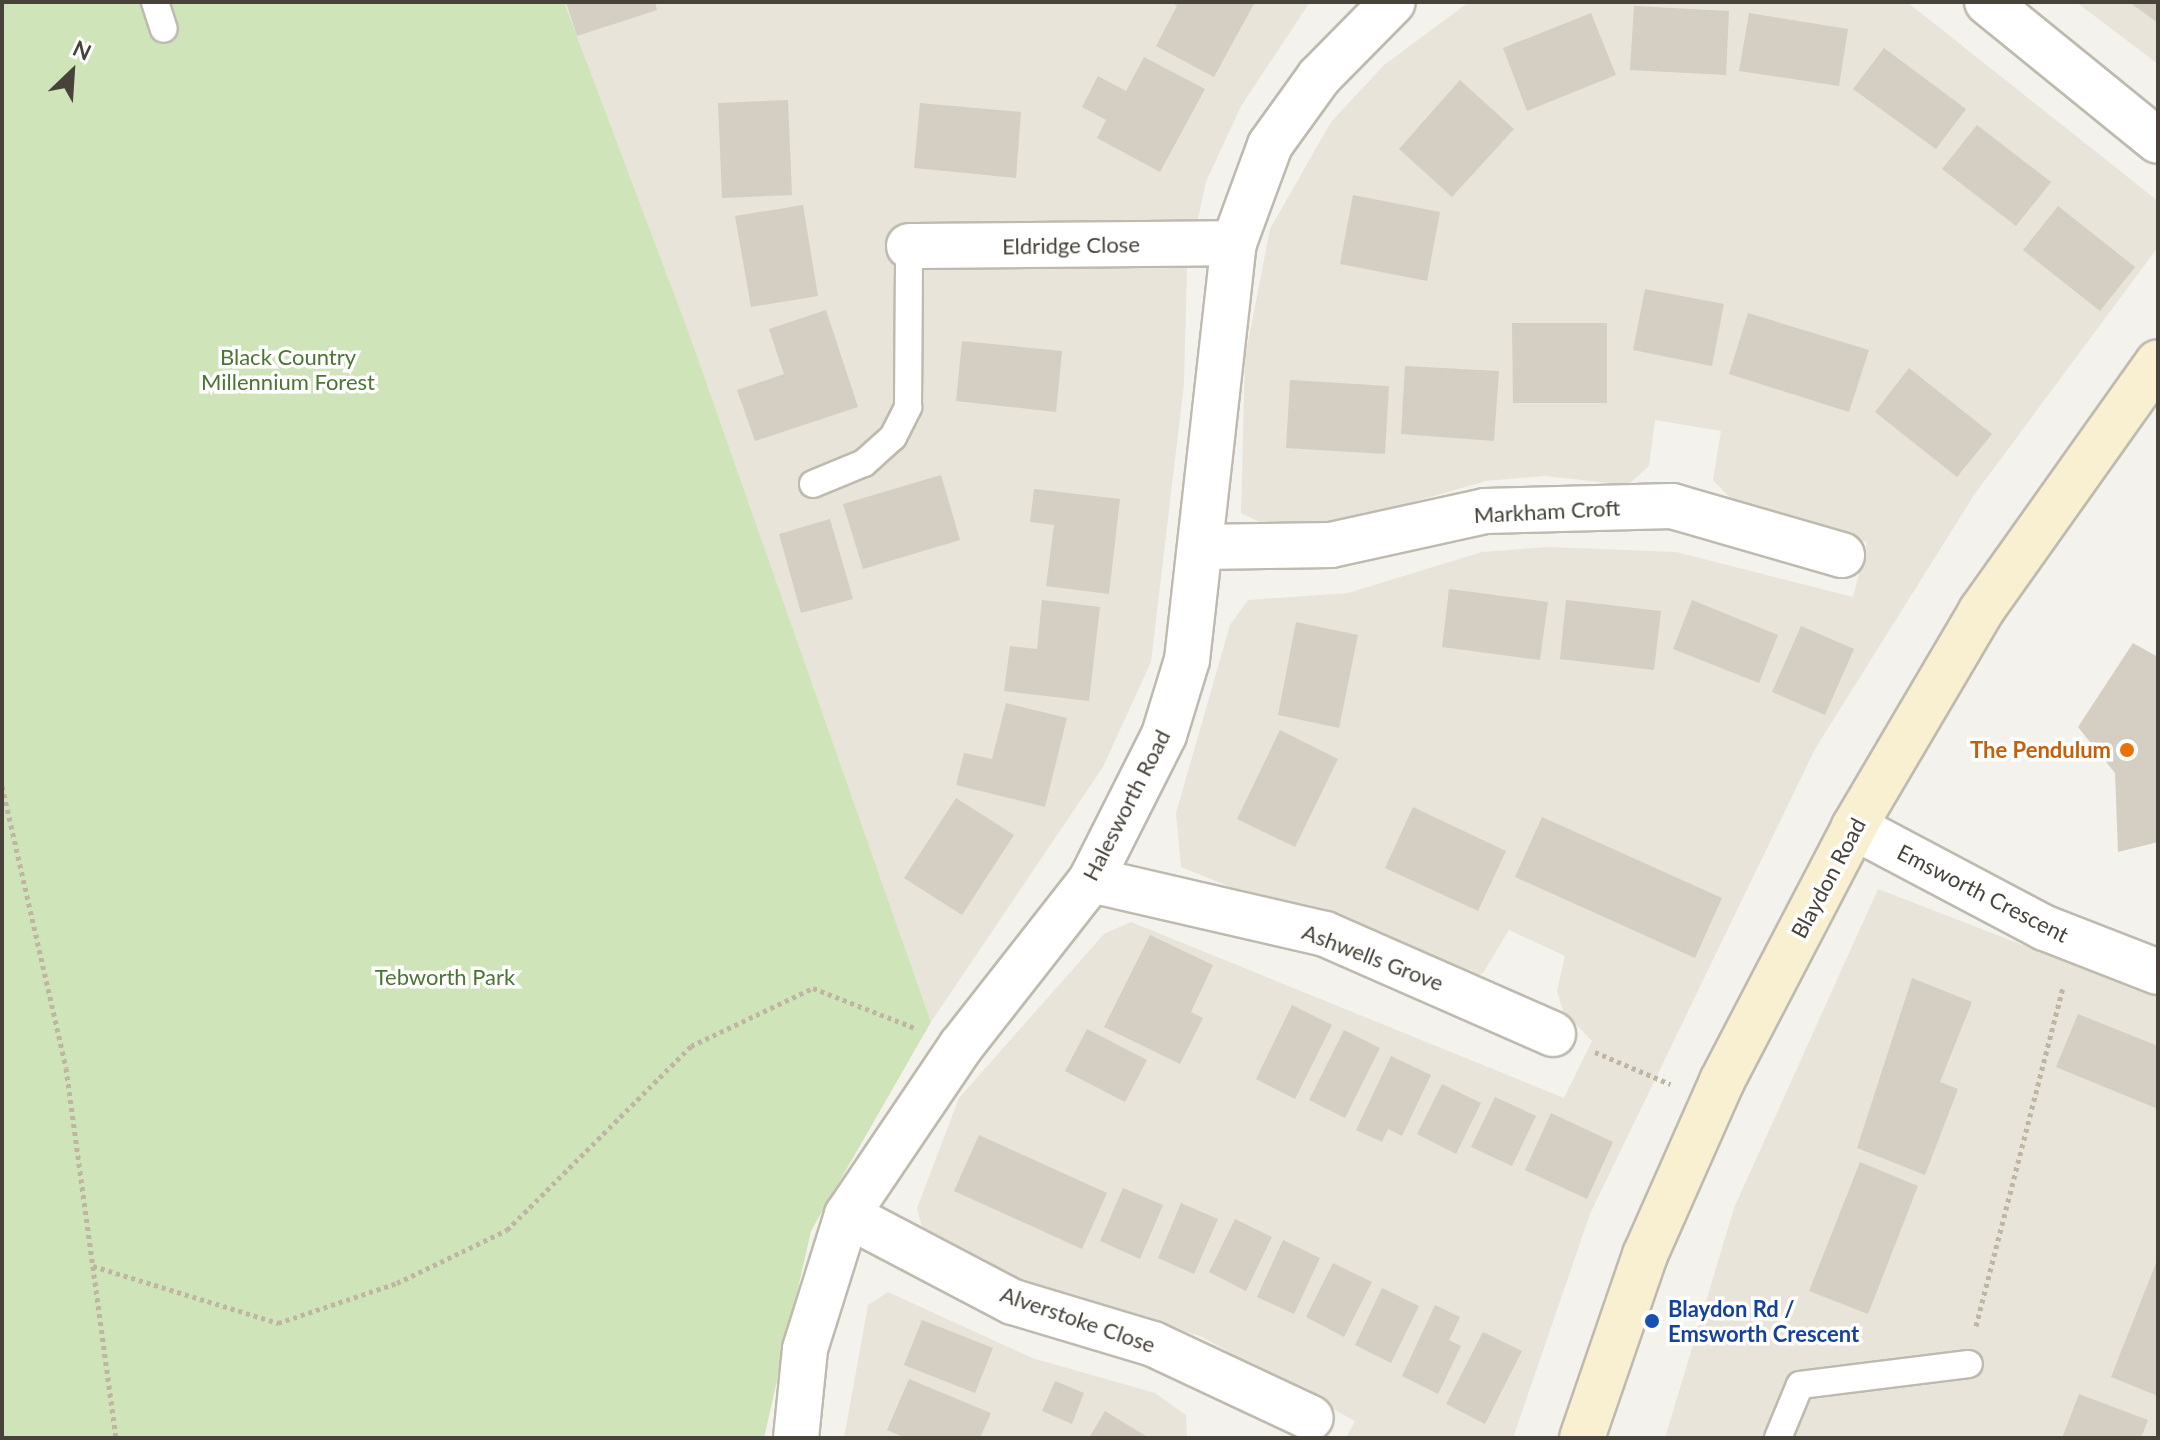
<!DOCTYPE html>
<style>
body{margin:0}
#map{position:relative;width:2160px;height:1440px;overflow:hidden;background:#f4f2ec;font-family:Lato,sans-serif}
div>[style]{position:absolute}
.residential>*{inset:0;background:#e8e4da}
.green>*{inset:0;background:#d0e4b9}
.building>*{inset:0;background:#d5cec2}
.path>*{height:5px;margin-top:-2.5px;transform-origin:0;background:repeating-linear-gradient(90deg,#bfb5a2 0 4px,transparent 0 8px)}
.roads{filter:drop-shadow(2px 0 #bfbaaf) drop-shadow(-2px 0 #bfbaaf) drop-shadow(0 2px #bfbaaf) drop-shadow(0 -2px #bfbaaf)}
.lane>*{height:26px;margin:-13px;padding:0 13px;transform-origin:13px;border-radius:13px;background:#fff}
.street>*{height:44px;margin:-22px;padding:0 22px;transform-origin:22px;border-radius:22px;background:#fff}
.secondary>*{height:44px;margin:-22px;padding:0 22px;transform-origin:22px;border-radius:22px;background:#f9f0d1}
.dots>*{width:22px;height:22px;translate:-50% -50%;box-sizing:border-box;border:4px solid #fff;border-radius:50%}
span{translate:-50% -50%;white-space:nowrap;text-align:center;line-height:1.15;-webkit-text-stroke:7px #fff;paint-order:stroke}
.street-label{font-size:22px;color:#48433a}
.park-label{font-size:22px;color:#4a7532}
.food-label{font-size:22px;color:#c56008;font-weight:700}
.right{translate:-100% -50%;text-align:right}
.transit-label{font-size:22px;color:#164399;font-weight:700}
.left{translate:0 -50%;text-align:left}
.frame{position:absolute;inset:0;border:4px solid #48433a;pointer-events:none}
.north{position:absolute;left:32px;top:32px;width:80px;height:80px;-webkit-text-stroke:6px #fff;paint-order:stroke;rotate:25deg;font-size:22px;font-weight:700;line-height:32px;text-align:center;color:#48433a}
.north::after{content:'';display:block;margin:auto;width:28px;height:36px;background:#48433a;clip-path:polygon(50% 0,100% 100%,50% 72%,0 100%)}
</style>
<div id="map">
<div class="residential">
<div style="clip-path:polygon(564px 2px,1310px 2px,1241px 106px,1206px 182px,1187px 269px,1184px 384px,1151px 662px,1103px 767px,931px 1022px,689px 333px)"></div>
<div style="clip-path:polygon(1469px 2px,1907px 2px,2158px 201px,2158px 247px,1974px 495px,1815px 749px,1590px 1214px,1513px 1438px,1346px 1438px,1355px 1421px,1200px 1336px,1052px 1292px,942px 1246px,922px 1227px,917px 1208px,959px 1098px,1104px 934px,1131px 922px,1564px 1098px,1592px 1041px,1563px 1011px,1557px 991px,1565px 956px,1509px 930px,1483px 973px,1465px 981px,1181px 867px,1176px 813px,1230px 625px,1248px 600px,1348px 593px,1482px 552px,1549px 547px,1676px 552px,1853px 597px,1867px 542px,1735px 503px,1713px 480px,1721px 431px,1655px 420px,1649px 466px,1628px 485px,1545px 476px,1486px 481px,1332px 525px,1276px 530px,1241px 513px,1245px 358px,1270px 229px,1331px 122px,1384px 65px)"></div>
<div style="clip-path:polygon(2076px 2px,2158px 2px,2158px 64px)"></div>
<div style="clip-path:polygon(1878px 889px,2158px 997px,2158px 1438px,1665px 1438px,1734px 1208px)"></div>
<div style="clip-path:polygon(888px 1292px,1032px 1358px,1155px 1393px,1186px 1415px,1187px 1438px,844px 1438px,868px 1305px)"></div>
</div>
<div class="green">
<div style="clip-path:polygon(2px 2px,564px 2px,689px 333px,931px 1022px,811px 1231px,764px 1438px,2px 1438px)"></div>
</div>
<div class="building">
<div style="clip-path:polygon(566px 2px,655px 2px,657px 10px,577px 36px)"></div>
<div style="clip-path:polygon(1171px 2px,1255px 2px,1214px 77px,1156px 46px,1177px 6px)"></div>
<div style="clip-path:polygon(2129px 2px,2158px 2px,2158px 23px)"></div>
<div style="clip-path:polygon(1634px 6px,1729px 11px,1726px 75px,1630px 70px)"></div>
<div style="clip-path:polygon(1591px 13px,1616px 75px,1527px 111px,1503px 48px)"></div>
<div style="clip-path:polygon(1749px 13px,1848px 29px,1839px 86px,1739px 71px)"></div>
<div style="clip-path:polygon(1884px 48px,1966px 109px,1936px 149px,1853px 89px)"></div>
<div style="clip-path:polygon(1144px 57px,1205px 89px,1160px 172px,1097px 138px,1106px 120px,1082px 107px,1098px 76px,1126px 91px)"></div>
<div style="clip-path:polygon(1460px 80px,1514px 129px,1452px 197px,1399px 149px)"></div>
<div style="clip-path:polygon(788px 100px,792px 195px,722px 198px,718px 103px)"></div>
<div style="clip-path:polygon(920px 103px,1021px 112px,1016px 178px,914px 168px)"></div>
<div style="clip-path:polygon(1977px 125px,2051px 182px,2016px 226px,1942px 169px)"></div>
<div style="clip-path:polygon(1353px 195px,1440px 212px,1427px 281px,1340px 264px)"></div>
<div style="clip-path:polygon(803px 205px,818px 296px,751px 307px,735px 216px)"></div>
<div style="clip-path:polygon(2058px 206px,2135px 267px,2100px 311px,2023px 250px)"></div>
<div style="clip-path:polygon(1645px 289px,1724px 304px,1712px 366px,1633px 350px)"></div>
<div style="clip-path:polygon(826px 310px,858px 407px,755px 441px,737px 390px,784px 374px,769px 329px)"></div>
<div style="clip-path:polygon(1748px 313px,1869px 350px,1849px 412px,1729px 374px)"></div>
<div style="clip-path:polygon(1512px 323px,1607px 323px,1607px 403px,1513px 403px)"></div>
<div style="clip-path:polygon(962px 341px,1062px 351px,1056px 412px,956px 401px)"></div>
<div style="clip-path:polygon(1405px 366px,1499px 371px,1494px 441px,1401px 434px)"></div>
<div style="clip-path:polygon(1909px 368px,1992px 434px,1957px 477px,1875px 412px)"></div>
<div style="clip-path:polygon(1290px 380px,1389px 386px,1385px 454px,1286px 448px)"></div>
<div style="clip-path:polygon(941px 475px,960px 540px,863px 569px,843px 504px)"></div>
<div style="clip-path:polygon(1034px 489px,1120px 499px,1109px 594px,1046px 586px,1054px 525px,1030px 522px)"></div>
<div style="clip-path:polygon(830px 519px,853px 599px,801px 613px,779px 534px)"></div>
<div style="clip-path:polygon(1449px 589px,1548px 602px,1540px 660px,1442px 647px)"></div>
<div style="clip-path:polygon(1042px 600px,1100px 607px,1089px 701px,1004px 691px,1010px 646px,1037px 649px)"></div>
<div style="clip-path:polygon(1566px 600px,1661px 611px,1654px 670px,1560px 659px)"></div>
<div style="clip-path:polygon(1692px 600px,1778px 635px,1759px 683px,1673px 649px)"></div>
<div style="clip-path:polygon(1296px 622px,1358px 635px,1339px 728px,1278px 715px)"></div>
<div style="clip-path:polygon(1801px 626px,1854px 649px,1825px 715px,1772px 692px)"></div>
<div style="clip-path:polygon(2133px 643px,2158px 657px,2158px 842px,2118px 852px,2115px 773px,2078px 727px)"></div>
<div style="clip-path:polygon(1006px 703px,1067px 718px,1045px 807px,956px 785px,964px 753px,992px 759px)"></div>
<div style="clip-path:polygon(1280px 730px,1338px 759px,1295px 847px,1237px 819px)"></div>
<div style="clip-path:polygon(956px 798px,1014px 835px,962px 915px,904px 878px)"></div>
<div style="clip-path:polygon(1413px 807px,1506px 851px,1478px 911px,1385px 868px)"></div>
<div style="clip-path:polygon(1542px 817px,1722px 898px,1695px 958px,1515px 877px)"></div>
<div style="clip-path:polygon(1150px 935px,1213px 965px,1191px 1012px,1203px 1018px,1180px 1064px,1104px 1027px)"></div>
<div style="clip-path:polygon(1912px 978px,1972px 1002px,1940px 1082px,1958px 1089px,1925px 1175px,1857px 1148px)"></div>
<div style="clip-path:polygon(1292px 1005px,1332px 1025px,1295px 1099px,1256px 1079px)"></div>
<div style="clip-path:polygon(2078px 1014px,2158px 1046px,2158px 1109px,2056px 1067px)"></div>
<div style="clip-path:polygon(1087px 1029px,1147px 1060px,1125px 1102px,1065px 1071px)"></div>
<div style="clip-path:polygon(1344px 1030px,1380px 1048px,1345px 1118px,1309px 1100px)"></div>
<div style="clip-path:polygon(1391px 1056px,1431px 1075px,1402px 1136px,1388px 1129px,1382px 1142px,1356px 1130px)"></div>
<div style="clip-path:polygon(1442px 1084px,1481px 1103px,1456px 1154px,1417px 1134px)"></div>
<div style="clip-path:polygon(1495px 1097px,1536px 1116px,1512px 1166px,1471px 1147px)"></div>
<div style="clip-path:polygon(1551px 1113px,1613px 1142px,1587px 1199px,1525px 1170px)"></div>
<div style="clip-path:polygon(979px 1135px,1107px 1193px,1082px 1249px,954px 1191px)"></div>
<div style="clip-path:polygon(1860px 1162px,1918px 1186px,1868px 1314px,1809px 1291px)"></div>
<div style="clip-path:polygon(1123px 1188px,1163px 1205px,1140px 1259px,1100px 1241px)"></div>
<div style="clip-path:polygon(1181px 1203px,1218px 1219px,1194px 1274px,1158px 1258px)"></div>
<div style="clip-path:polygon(1235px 1219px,1272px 1237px,1246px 1291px,1209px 1272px)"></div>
<div style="clip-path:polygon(1283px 1240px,1320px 1258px,1294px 1314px,1257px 1297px)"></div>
<div style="clip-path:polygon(2158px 1258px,2158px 1396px,2111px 1377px)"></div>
<div style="clip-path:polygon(1333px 1263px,1372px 1282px,1344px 1337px,1306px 1317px)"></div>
<div style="clip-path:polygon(1382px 1288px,1419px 1306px,1391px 1363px,1355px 1345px)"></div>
<div style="clip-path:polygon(1435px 1305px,1460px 1317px,1449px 1340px,1461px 1346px,1438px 1394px,1402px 1376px)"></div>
<div style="clip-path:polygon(922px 1320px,993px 1348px,975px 1393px,904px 1365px)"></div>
<div style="clip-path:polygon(1483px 1332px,1522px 1351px,1485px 1424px,1446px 1404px)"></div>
<div style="clip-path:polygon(909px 1379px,991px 1413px,980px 1438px,906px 1438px,887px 1430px)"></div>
<div style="clip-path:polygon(1055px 1381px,1084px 1393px,1072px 1424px,1042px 1411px)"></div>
<div style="clip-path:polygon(2079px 1394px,2148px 1420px,2141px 1438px,2062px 1438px)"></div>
<div style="clip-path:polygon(1105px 1411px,1149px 1438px,1089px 1438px)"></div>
</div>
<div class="path">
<div style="left:2px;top:786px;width:289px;rotate:77.2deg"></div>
<div style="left:66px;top:1068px;width:373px;rotate:82.3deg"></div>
<div style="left:1595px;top:1052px;width:82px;rotate:23.1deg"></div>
<div style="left:93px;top:1266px;width:194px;rotate:17.1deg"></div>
<div style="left:278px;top:1323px;width:126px;rotate:-18.6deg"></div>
<div style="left:397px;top:1283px;width:122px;rotate:-25.7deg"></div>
<div style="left:507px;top:1230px;width:260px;rotate:-45deg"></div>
<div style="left:691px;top:1046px;width:135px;rotate:-25.4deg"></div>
<div style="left:813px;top:988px;width:110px;rotate:21.4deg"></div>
<div style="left:1976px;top:1326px;width:350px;rotate:-75.6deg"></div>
</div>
<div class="roads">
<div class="lane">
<div style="left:155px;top:2px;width:28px;rotate:72deg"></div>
<div style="left:813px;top:484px;width:55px;rotate:-22.4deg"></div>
<div style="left:864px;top:463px;width:39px;rotate:-42deg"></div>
<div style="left:893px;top:437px;width:34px;rotate:-63deg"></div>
<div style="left:908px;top:407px;width:161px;rotate:-89.6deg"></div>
<div style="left:1778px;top:1438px;width:57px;rotate:-67.5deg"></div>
<div style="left:1800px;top:1385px;width:170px;rotate:-7.1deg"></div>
</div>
<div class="street">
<div style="left:1987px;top:2px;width:220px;rotate:39.1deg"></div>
<div style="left:909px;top:246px;width:325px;rotate:-0.5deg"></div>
<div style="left:1201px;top:547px;width:130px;rotate:-0.9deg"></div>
<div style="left:1331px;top:545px;width:158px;rotate:-12.4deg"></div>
<div style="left:1485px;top:511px;width:187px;rotate:-1.5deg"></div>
<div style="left:1672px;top:506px;width:177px;rotate:16.1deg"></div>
<div style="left:1854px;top:827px;width:216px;rotate:27.9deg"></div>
<div style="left:2045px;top:928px;width:121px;rotate:21.3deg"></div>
<div style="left:1091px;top:880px;width:240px;rotate:13deg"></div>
<div style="left:1325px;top:934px;width:249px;rotate:23.7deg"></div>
<div style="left:847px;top:1215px;width:187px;rotate:27.7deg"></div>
<div style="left:1013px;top:1302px;width:146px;rotate:16.7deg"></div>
<div style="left:1153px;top:1344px;width:174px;rotate:25.1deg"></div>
<div style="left:796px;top:1438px;width:89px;rotate:-84.2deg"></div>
<div style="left:805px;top:1349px;width:140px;rotate:-72.6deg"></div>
<div style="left:847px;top:1215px;width:204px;rotate:-56deg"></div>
<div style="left:961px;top:1046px;width:211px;rotate:-51.9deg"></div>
<div style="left:1091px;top:880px;width:162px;rotate:-63.3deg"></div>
<div style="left:1164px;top:735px;width:78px;rotate:-73deg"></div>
<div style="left:1187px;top:660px;width:420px;rotate:-83.6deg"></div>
<div style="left:1234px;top:243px;width:104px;rotate:-69.8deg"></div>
<div style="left:1270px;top:145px;width:84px;rotate:-54.2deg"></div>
<div style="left:1319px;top:77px;width:105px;rotate:-45.4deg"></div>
</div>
<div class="secondary">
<div style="left:1582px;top:1438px;width:194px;rotate:-71deg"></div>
<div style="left:1645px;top:1255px;width:190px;rotate:-66.1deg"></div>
<div style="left:1722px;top:1081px;width:286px;rotate:-62.5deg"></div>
<div style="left:1854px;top:827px;width:251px;rotate:-59.5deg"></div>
<div style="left:1981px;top:611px;width:305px;rotate:-54.6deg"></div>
</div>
</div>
<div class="dots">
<div style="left:2127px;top:750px;background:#e8710a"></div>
<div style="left:1652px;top:1321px;background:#1a4fb4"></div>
</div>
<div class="street-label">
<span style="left:1071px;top:245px;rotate:-1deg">Eldridge Close</span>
<span style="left:1547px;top:511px;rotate:-3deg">Markham Croft</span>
<span style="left:1126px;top:805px;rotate:-63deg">Halesworth Road</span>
<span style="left:1828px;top:878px;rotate:-62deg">Blaydon Road</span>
<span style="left:1983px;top:893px;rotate:27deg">Emsworth Crescent</span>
<span style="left:1373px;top:957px;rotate:21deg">Ashwells Grove</span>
<span style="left:1078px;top:1319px;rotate:19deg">Alverstoke Close</span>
</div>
<div class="park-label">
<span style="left:288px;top:369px">Black Country<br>Millennium Forest</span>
<span style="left:445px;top:977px">Tebworth Park</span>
</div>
<div class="food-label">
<span class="right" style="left:2111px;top:750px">The Pendulum</span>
</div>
<div class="transit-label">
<span class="left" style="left:1668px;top:1321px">Blaydon Rd /<br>Emsworth Crescent</span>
</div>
<div class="frame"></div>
<div class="north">N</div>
</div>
